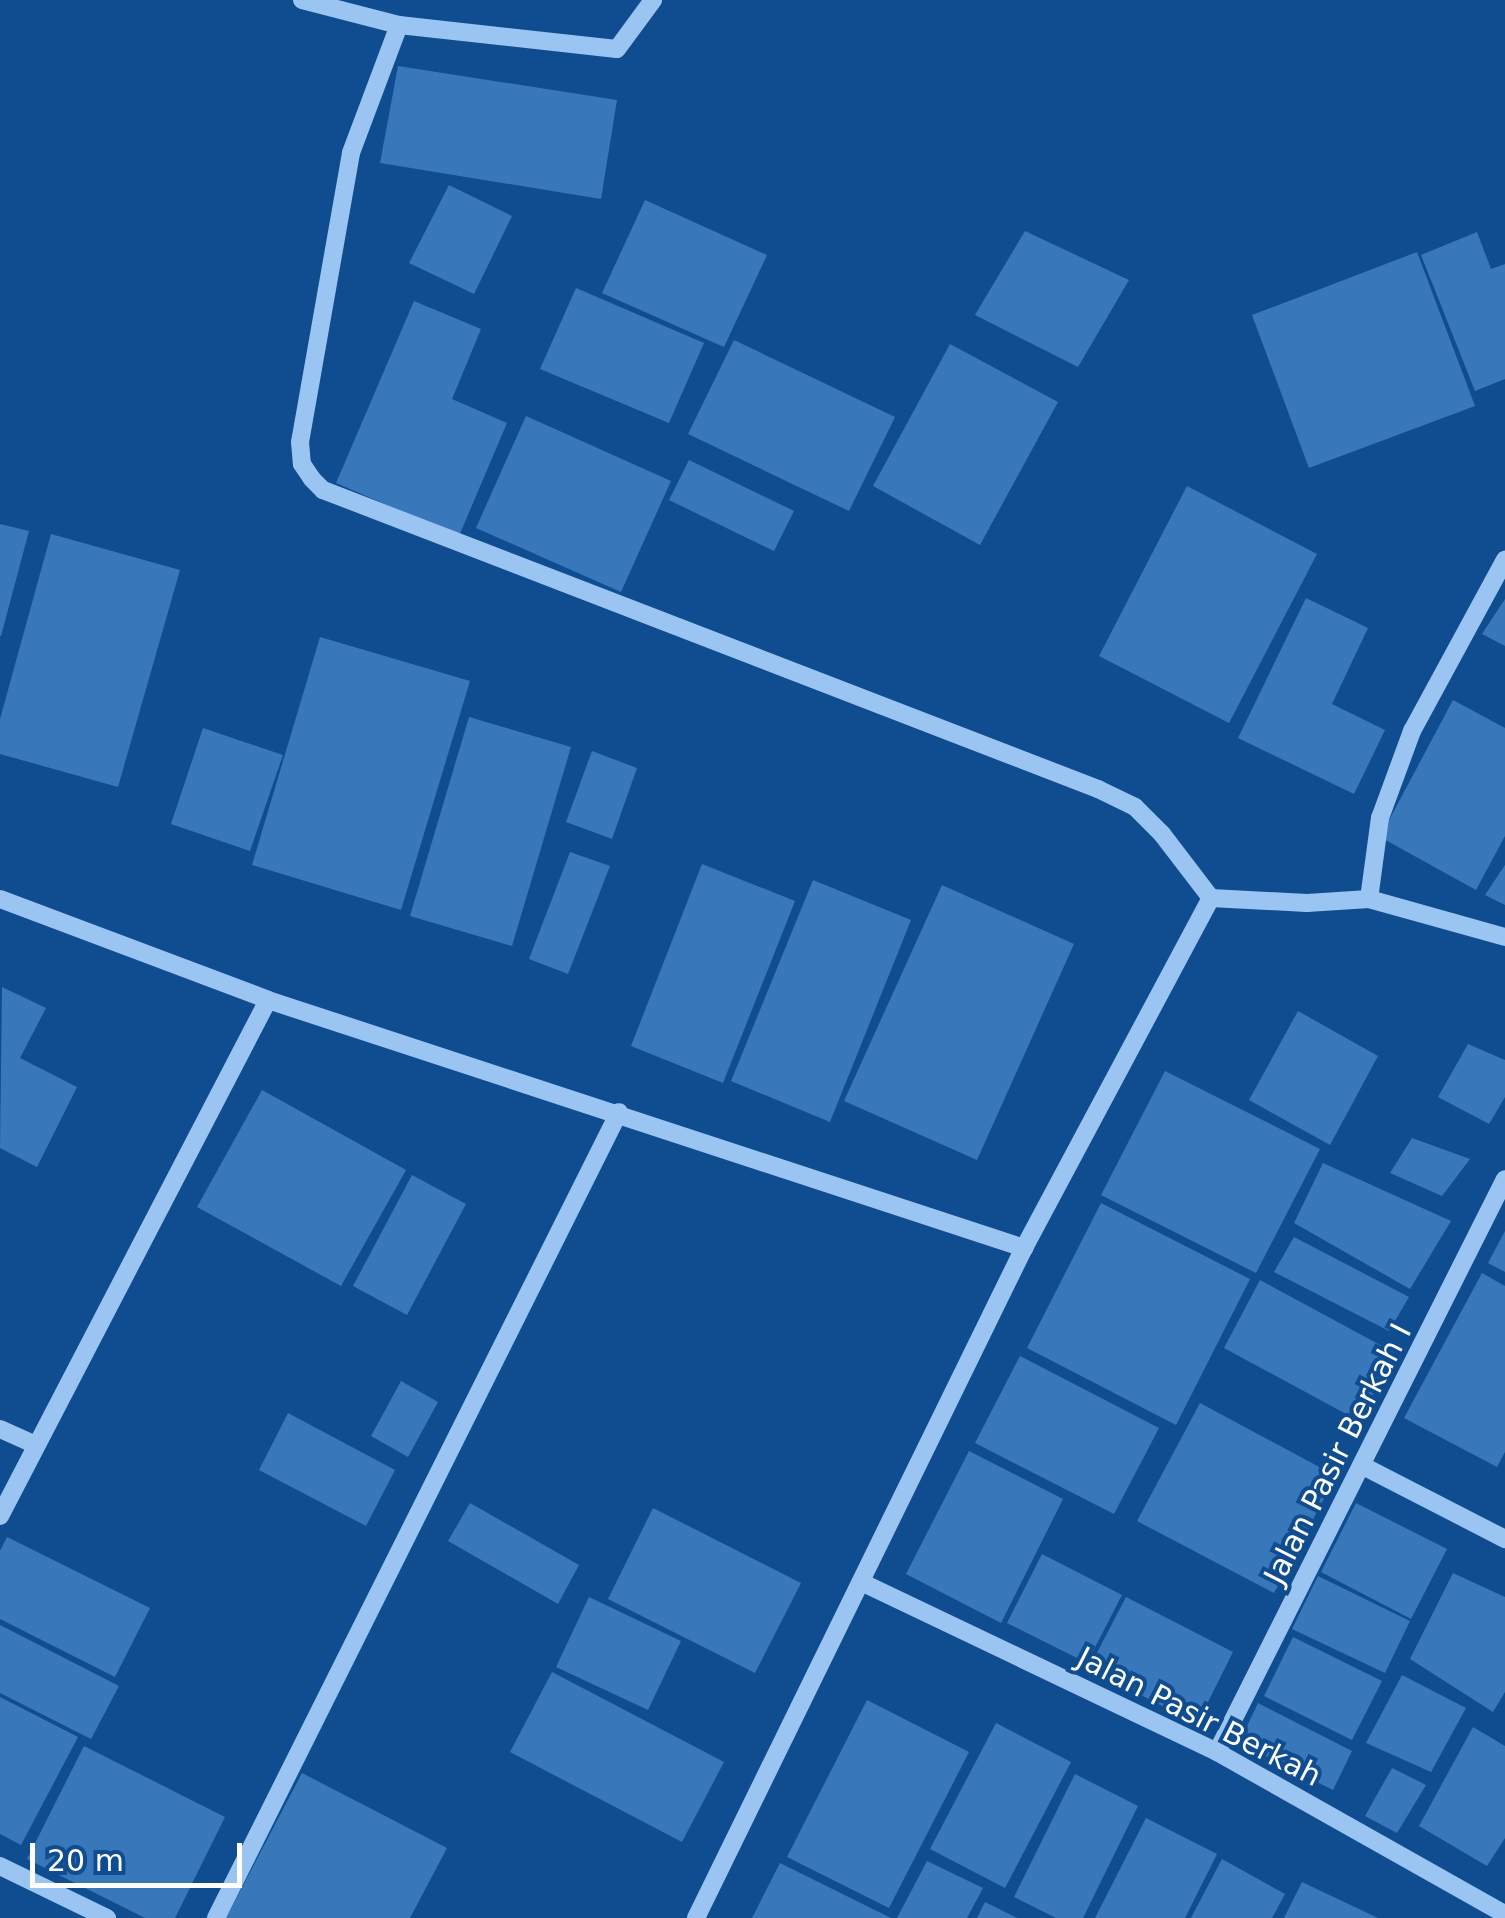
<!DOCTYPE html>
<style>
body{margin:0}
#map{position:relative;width:1505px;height:1918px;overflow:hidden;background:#104d90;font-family:"DejaVu Sans",sans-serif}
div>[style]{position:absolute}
.building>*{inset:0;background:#3877b9}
.minor>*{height:18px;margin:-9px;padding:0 9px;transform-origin:9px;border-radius:9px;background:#9ac5f3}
span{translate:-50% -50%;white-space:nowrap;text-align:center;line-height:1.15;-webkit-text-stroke:8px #104d90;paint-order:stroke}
.street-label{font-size:30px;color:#fff}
.scale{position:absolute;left:30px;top:1843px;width:212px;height:45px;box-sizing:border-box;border:5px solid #fff;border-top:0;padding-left:12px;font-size:30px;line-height:35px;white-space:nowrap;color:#fff;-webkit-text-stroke:8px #104d90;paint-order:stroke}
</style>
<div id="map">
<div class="building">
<div style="clip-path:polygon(398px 66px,617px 100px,601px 199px,380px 163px)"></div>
<div style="clip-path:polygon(449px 185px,512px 216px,474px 294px,409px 263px)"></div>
<div style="clip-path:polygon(645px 200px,767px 255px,724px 347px,602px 293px)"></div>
<div style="clip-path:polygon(1025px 231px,1129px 280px,1078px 367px,975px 315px)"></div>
<div style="clip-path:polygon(1477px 232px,1491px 269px,1505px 264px,1505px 379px,1475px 391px,1421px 255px)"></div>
<div style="clip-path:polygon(1417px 252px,1475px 406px,1309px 468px,1252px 315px)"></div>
<div style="clip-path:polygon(576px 288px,704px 343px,669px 423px,540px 369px)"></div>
<div style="clip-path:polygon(414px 301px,481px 329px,452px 399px,507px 423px,459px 536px,336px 483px)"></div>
<div style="clip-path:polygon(734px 340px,895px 417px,849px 511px,688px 434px)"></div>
<div style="clip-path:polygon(950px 344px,1058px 402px,980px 545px,873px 486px)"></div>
<div style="clip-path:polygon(526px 416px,671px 481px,621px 592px,476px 528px)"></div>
<div style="clip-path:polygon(689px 460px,794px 511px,774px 551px,669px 500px)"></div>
<div style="clip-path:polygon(1187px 486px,1317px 554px,1229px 723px,1099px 656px)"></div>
<div style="clip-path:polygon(0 524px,29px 531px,1px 636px,0 636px)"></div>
<div style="clip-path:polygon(51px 534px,180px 570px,118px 787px,0 754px,0 719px)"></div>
<div style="clip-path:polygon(1306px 598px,1368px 628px,1332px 704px,1385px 730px,1354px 794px,1238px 738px)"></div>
<div style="clip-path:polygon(1505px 599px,1505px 646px,1482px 634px)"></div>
<div style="clip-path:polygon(320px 637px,470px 681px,401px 910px,252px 865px)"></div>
<div style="clip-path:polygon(1453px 700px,1505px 728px,1505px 836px,1476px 890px,1380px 837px)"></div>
<div style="clip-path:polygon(469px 717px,571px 747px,512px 946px,410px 916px)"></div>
<div style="clip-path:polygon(203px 728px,283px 755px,250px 851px,171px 824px)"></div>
<div style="clip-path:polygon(592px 751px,637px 768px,612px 839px,566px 822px)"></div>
<div style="clip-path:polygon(570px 852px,610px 866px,568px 974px,529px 959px)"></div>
<div style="clip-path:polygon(702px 864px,795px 901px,723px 1083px,631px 1046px)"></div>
<div style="clip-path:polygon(1505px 865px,1505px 905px,1485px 895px)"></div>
<div style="clip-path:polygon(813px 880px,911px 920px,830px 1122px,731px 1081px)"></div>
<div style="clip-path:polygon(942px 885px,1074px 944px,977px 1160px,844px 1101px)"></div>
<div style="clip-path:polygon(2px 987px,46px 1008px,20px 1058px,77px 1087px,37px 1167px,0 1148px)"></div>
<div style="clip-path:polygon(1298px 1011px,1378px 1056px,1330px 1145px,1249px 1100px)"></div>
<div style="clip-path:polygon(1468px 1044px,1505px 1060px,1505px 1097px,1489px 1124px,1438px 1097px)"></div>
<div style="clip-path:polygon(1165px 1071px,1320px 1149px,1256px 1273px,1101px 1195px)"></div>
<div style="clip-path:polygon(262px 1090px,406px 1170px,341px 1286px,197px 1207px)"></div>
<div style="clip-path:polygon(1412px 1138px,1470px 1159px,1442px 1196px,1390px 1173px)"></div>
<div style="clip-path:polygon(1323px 1163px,1451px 1221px,1410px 1289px,1294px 1223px)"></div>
<div style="clip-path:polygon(412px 1175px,466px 1204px,407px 1315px,353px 1286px)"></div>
<div style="clip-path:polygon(1101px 1203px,1250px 1279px,1176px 1425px,1027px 1348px)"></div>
<div style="clip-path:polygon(1505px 1231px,1505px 1272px,1488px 1263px)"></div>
<div style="clip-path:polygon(1294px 1237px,1409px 1297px,1389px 1331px,1274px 1272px)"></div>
<div style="clip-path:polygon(1482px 1273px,1505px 1286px,1505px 1452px,1497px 1467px,1404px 1418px)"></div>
<div style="clip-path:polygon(1260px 1280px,1395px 1353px,1359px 1421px,1224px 1348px)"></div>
<div style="clip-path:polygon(1020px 1356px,1159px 1428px,1114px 1514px,975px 1443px)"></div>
<div style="clip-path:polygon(401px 1381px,438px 1402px,408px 1457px,371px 1436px)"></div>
<div style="clip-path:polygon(1200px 1403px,1336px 1476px,1274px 1593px,1137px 1521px)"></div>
<div style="clip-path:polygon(288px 1413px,395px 1470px,366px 1526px,259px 1470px)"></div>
<div style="clip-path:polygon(969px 1451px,1063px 1499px,1001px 1623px,906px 1574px)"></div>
<div style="clip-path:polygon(470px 1503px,579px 1565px,558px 1604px,448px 1541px)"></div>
<div style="clip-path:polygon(1356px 1503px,1447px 1549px,1411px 1619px,1321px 1572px)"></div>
<div style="clip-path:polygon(653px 1508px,801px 1583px,755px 1673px,608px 1599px)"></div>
<div style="clip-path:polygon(7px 1537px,150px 1608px,115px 1677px,0 1619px,0 1551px)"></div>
<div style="clip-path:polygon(1042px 1554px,1122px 1595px,1087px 1663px,1007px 1623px)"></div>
<div style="clip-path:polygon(1453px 1573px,1505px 1597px,1505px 1692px,1493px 1712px,1410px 1659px)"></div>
<div style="clip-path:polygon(1318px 1576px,1410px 1621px,1385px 1673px,1292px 1629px)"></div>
<div style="clip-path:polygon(589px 1597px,681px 1641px,648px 1710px,556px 1667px)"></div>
<div style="clip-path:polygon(1126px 1597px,1233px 1652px,1197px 1724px,1089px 1668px)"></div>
<div style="clip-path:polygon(0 1625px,119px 1686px,91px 1739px,0 1693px)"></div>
<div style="clip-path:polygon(1293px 1637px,1382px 1681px,1352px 1740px,1264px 1696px)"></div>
<div style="clip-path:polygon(552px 1672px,724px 1762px,682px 1842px,510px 1752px)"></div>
<div style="clip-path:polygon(1402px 1675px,1466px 1708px,1431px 1772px,1366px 1743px)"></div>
<div style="clip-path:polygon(0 1697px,78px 1737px,21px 1845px,0 1834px)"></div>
<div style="clip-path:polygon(867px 1700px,969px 1752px,889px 1908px,787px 1857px)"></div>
<div style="clip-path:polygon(1258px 1703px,1352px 1751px,1333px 1790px,1239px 1743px)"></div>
<div style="clip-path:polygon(996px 1723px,1071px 1762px,1005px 1888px,930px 1849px)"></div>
<div style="clip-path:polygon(1473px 1727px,1505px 1746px,1505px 1838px,1487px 1866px,1419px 1826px)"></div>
<div style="clip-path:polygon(84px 1746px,225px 1817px,175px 1918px,145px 1918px,27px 1859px)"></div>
<div style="clip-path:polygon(1392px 1768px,1426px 1785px,1397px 1833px,1365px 1816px)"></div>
<div style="clip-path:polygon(302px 1773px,447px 1848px,410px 1918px,226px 1918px)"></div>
<div style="clip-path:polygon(1075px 1774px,1138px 1806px,1083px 1918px,1056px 1918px,1014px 1897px)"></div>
<div style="clip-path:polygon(1146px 1818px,1217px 1854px,1185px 1918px,1095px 1918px)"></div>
<div style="clip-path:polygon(1222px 1859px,1285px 1894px,1272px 1918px,1191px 1918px)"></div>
<div style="clip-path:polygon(927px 1861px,983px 1888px,967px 1918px,897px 1918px)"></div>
<div style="clip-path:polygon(780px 1863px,891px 1918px,752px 1918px)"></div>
<div style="clip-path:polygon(1302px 1882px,1378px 1918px,1284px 1918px)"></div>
<div style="clip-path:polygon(985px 1902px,1017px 1918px,977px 1918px)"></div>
</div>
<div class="minor">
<div style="left:302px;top:0;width:100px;rotate:14.5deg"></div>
<div style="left:399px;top:25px;width:137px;rotate:110.6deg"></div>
<div style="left:351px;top:153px;width:293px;rotate:100deg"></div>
<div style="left:300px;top:442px;width:22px;rotate:85deg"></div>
<div style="left:302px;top:464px;width:18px;rotate:56deg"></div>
<div style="left:312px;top:479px;width:16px;rotate:45deg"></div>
<div style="left:323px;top:490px;width:831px;rotate:21.1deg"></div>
<div style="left:1098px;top:789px;width:41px;rotate:25.9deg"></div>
<div style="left:1135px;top:807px;width:38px;rotate:45deg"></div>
<div style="left:1162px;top:834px;width:81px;rotate:52.6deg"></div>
<div style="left:399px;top:25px;width:219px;rotate:6.3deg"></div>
<div style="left:617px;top:49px;width:61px;rotate:-53.7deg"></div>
<div style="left:0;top:899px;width:286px;rotate:20.6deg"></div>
<div style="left:268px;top:1000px;width:796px;rotate:18.16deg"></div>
<div style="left:1369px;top:899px;width:82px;rotate:-82.3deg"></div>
<div style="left:1380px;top:818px;width:93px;rotate:-69.8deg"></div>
<div style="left:1412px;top:731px;width:195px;rotate:-61.5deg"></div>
<div style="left:0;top:1429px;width:39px;rotate:24deg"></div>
<div style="left:1363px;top:1466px;width:160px;rotate:27.2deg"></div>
<div style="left:0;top:1516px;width:581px;rotate:-62.55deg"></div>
<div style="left:861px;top:1582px;width:395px;rotate:25.5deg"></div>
<div style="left:1217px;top:1752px;width:330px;rotate:29.4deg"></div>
<div style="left:1217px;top:1752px;width:641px;rotate:-63.32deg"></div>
<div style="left:0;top:1866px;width:119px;rotate:25.9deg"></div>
<div style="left:216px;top:1918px;width:901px;rotate:-63.43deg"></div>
<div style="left:696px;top:1918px;width:746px;rotate:-63.92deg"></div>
<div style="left:1024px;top:1248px;width:397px;rotate:-61.9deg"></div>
<div style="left:1211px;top:898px;width:96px;rotate:3deg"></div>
<div style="left:1307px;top:903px;width:62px;rotate:-3.7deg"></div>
<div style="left:1369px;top:899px;width:141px;rotate:15.6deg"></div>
</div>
<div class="street-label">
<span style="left:1338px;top:1454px;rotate:-63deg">Jalan Pasir Berkah I</span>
<span style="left:1199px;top:1717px;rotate:27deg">Jalan Pasir Berkah</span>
</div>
<div class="scale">20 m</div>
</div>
